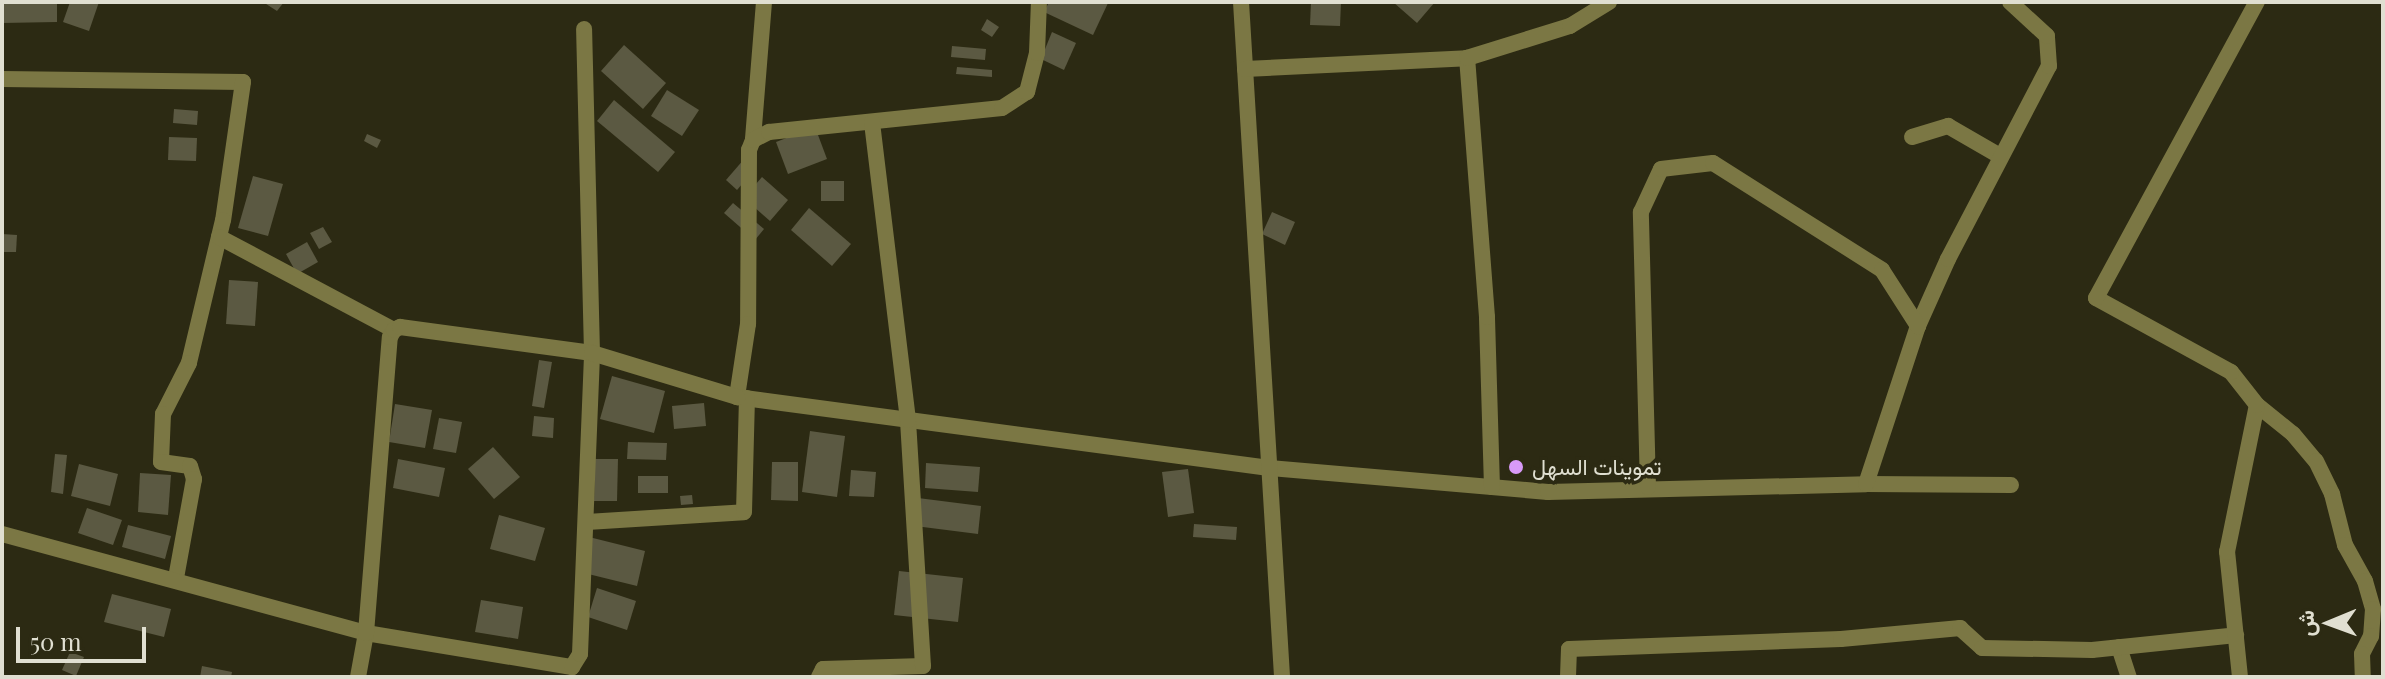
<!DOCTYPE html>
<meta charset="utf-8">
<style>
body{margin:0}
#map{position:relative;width:2385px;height:679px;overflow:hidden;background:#2c2a13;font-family:"Playfair Display",Vazirmatn,serif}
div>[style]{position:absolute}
.building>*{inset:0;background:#5b5942}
.minor>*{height:16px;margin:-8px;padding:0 8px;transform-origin:8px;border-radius:8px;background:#7b7744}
.dots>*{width:22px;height:22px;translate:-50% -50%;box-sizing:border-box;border:4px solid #2c2a13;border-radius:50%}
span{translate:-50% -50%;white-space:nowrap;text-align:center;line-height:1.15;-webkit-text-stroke:7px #2c2a13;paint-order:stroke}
.poi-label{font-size:22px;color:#e0dfd1}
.left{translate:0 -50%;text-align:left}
.frame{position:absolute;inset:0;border:4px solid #e0dfd1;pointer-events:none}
.north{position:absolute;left:2289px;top:583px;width:80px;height:80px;-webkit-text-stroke:6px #2c2a13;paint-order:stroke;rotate:269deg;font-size:22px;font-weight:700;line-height:32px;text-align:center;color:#e0dfd1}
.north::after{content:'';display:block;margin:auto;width:28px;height:36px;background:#e0dfd1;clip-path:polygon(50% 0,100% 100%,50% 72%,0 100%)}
.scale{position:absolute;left:16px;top:627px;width:130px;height:36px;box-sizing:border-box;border:4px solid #e0dfd1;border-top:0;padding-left:10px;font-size:24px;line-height:28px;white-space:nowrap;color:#e0dfd1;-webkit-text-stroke:6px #2c2a13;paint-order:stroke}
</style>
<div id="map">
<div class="building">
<div style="clip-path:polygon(2px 2px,57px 2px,57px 22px,2px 23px)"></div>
<div style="clip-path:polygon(70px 2px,99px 2px,89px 31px,63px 22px)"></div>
<div style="clip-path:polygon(263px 2px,284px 2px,277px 11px)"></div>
<div style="clip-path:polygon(1049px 2px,1105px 2px,1108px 3px,1093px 35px,1044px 12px)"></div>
<div style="clip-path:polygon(1311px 2px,1341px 2px,1340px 26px,1310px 25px)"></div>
<div style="clip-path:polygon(1393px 2px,1435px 2px,1417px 23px)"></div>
<div style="clip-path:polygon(987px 19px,999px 27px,992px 37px,981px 30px)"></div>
<div style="clip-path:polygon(1052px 32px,1076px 43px,1064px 70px,1041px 59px)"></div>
<div style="clip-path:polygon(624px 45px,666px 83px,643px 109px,601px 71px)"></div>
<div style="clip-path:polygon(952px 46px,986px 49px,985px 60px,951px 57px)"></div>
<div style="clip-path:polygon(957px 67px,992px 70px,992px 77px,956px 74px)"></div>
<div style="clip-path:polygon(667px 90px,699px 110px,682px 136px,651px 116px)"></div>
<div style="clip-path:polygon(614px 100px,675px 152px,658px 172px,597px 121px)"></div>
<div style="clip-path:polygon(174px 109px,198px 111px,197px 125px,173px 123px)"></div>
<div style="clip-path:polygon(815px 127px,827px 159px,788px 174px,776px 142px)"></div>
<div style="clip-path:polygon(367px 134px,381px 140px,377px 148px,364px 141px)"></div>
<div style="clip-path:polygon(169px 137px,197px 138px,196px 161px,168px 160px)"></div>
<div style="clip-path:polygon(745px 158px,756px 168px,737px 190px,726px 180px)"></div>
<div style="clip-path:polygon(253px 176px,283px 184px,268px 236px,238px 228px)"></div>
<div style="clip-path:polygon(762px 177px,788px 200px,770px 221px,744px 198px)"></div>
<div style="clip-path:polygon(821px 181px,844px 181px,844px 201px,821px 201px)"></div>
<div style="clip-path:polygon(733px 203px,764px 229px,755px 240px,724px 213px)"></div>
<div style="clip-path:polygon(809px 208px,851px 244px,832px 266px,791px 230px)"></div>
<div style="clip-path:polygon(1272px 212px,1295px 222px,1285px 245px,1262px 234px)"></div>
<div style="clip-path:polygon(323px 227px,332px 242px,319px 249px,310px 233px)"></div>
<div style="clip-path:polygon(2px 234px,17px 235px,16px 252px,2px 252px)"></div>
<div style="clip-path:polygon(307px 242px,318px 262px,297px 274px,286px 254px)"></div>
<div style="clip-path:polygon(229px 280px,258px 282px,255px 326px,226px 324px)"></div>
<div style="clip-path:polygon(539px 360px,552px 362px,544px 408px,532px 406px)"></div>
<div style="clip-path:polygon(612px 376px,665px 391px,654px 433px,600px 419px)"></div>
<div style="clip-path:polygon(704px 403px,706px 426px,674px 429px,672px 406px)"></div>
<div style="clip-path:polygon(395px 404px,432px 410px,425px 448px,389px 442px)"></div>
<div style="clip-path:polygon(534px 416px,554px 418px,553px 438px,532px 436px)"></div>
<div style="clip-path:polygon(439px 418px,462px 422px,456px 453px,433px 449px)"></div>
<div style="clip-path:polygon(810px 431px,845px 436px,837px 497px,802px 492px)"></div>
<div style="clip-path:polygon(628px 442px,667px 443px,666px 460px,627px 459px)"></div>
<div style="clip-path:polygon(493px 447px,520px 477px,494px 499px,468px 469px)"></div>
<div style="clip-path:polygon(55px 454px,67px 455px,63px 494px,51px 492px)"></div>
<div style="clip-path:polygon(398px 459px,445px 468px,439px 497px,393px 488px)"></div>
<div style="clip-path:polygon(595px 459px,618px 459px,617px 501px,594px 501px)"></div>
<div style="clip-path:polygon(772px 462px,798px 462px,798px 501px,771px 500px)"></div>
<div style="clip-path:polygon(926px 463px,980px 467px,978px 492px,925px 488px)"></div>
<div style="clip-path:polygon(79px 464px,118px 474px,110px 506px,71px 496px)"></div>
<div style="clip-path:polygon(1188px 469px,1194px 513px,1168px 517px,1162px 472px)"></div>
<div style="clip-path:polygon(851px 470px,876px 472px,874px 497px,849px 496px)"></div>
<div style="clip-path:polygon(140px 473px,171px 475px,168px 515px,138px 512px)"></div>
<div style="clip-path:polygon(638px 476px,668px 476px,668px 493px,638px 493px)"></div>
<div style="clip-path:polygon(692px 495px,693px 504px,681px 505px,680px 496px)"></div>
<div style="clip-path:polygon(918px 498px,981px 506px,978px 534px,915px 526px)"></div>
<div style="clip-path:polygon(87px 508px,122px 520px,113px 545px,78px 533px)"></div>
<div style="clip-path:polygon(499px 515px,545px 528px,535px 561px,490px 549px)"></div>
<div style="clip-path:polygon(1194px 524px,1237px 527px,1236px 540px,1193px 537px)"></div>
<div style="clip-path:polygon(128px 525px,171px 536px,165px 559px,122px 547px)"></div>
<div style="clip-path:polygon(589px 537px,645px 551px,637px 586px,580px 572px)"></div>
<div style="clip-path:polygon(899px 571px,963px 578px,958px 622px,894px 615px)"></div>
<div style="clip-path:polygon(597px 588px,636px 601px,627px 630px,588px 617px)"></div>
<div style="clip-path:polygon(112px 594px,171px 609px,164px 637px,104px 622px)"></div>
<div style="clip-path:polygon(481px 600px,523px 607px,518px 639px,475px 632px)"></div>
<div style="clip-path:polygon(70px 652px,84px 657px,76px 676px,62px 670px)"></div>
<div style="clip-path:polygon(202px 666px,232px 672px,231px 677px,200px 677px)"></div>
</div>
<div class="minor">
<div style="left:764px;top:2px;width:138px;rotate:94.6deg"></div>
<div style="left:753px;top:140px;width:11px;rotate:112deg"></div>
<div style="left:749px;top:150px;width:174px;rotate:90.3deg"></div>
<div style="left:748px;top:324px;width:74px;rotate:98.6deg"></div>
<div style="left:737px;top:397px;width:537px;rotate:7.6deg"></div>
<div style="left:1269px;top:468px;width:280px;rotate:4.9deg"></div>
<div style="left:1548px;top:492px;width:318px;rotate:-1.4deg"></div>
<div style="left:1866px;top:484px;width:145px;rotate:0.4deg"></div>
<div style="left:1241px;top:2px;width:676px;rotate:86.52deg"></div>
<div style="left:1245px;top:69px;width:222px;rotate:-2.8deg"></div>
<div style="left:2px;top:79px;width:241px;rotate:0.7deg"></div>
<div style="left:243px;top:82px;width:139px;rotate:98.2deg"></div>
<div style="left:223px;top:220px;width:147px;rotate:103.4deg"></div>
<div style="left:189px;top:363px;width:57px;rotate:117deg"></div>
<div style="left:163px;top:414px;width:48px;rotate:92.4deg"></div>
<div style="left:161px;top:462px;width:29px;rotate:8deg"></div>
<div style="left:190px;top:466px;width:14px;rotate:73deg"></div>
<div style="left:194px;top:479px;width:101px;rotate:100.3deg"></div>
<div style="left:1912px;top:137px;width:38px;rotate:-17deg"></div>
<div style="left:1948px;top:126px;width:60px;rotate:30deg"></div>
<div style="left:753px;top:140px;width:18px;rotate:-27deg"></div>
<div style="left:769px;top:132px;width:234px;rotate:-5.9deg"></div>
<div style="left:1002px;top:108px;width:30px;rotate:-33deg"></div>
<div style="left:1027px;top:92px;width:40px;rotate:-75.6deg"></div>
<div style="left:1037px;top:53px;width:51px;rotate:-87.8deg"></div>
<div style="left:219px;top:237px;width:198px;rotate:28deg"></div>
<div style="left:2257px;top:405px;width:46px;rotate:38.9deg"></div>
<div style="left:2293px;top:434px;width:35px;rotate:50deg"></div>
<div style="left:2316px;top:461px;width:37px;rotate:64deg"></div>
<div style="left:2332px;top:494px;width:53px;rotate:75.7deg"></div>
<div style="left:2345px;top:545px;width:41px;rotate:60.9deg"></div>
<div style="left:2365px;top:581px;width:29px;rotate:74deg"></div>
<div style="left:2373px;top:609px;width:27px;rotate:94deg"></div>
<div style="left:2371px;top:636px;width:20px;rotate:117deg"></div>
<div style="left:2362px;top:654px;width:23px;rotate:88deg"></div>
<div style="left:1866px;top:484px;width:166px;rotate:-71.8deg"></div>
<div style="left:1918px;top:326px;width:73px;rotate:-65.9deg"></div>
<div style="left:1948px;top:259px;width:218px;rotate:-62.4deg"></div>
<div style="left:2049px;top:66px;width:30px;rotate:-94deg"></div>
<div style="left:2047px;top:36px;width:50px;rotate:-137.4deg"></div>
<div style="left:1492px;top:487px;width:170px;rotate:-91.7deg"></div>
<div style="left:1487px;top:317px;width:260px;rotate:-94.4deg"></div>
<div style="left:1467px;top:58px;width:108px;rotate:-17.3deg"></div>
<div style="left:1570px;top:26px;width:46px;rotate:-31.6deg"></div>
<div style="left:1648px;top:487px;width:275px;rotate:-91.5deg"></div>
<div style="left:1641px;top:212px;width:47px;rotate:-65.1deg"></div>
<div style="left:1661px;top:169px;width:52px;rotate:-6.6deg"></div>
<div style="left:1713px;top:163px;width:200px;rotate:32.3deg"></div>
<div style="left:1882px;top:270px;width:67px;rotate:57.3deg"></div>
<div style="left:587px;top:522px;width:157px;rotate:-3.6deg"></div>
<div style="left:744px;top:512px;width:114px;rotate:-88.5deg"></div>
<div style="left:2px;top:534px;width:377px;rotate:15.2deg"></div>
<div style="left:366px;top:633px;width:209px;rotate:9.4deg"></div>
<div style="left:572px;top:667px;width:15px;rotate:-58deg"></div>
<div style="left:580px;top:654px;width:301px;rotate:-87.7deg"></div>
<div style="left:592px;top:353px;width:324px;rotate:-91.4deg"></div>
<div style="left:2119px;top:647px;width:32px;rotate:72deg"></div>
<div style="left:358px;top:677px;width:45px;rotate:-79.7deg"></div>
<div style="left:366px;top:633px;width:297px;rotate:-85.4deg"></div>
<div style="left:390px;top:337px;width:8px;rotate:-60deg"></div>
<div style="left:394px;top:330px;width:7px;rotate:-27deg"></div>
<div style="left:400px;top:327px;width:194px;rotate:7.7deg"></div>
<div style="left:592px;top:353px;width:152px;rotate:16.9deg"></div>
<div style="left:819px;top:677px;width:9px;rotate:-63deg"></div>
<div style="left:823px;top:669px;width:100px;rotate:-1.7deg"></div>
<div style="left:923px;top:666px;width:246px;rotate:-93.5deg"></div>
<div style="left:908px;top:420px;width:300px;rotate:-96.9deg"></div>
<div style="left:1568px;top:677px;width:28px;rotate:-88deg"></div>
<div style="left:1569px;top:649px;width:272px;rotate:-2.1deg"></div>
<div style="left:1841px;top:639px;width:120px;rotate:-5.3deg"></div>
<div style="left:1960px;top:628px;width:30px;rotate:42deg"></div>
<div style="left:1982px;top:648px;width:110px;rotate:1deg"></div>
<div style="left:2092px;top:650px;width:145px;rotate:-5.9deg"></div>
<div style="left:2240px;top:677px;width:126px;rotate:-95.9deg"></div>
<div style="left:2227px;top:552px;width:150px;rotate:-78.5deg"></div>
<div style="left:2257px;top:405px;width:42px;rotate:-128.2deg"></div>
<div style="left:2231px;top:372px;width:154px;rotate:-151.3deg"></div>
<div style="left:2096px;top:298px;width:337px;rotate:-61.5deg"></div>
</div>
<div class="dots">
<div style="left:1516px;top:467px;background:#d89af8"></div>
</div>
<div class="poi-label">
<span class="left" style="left:1532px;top:467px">تموينات السهل</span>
</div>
<div class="frame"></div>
<div class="north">ش</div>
<div class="scale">50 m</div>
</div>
